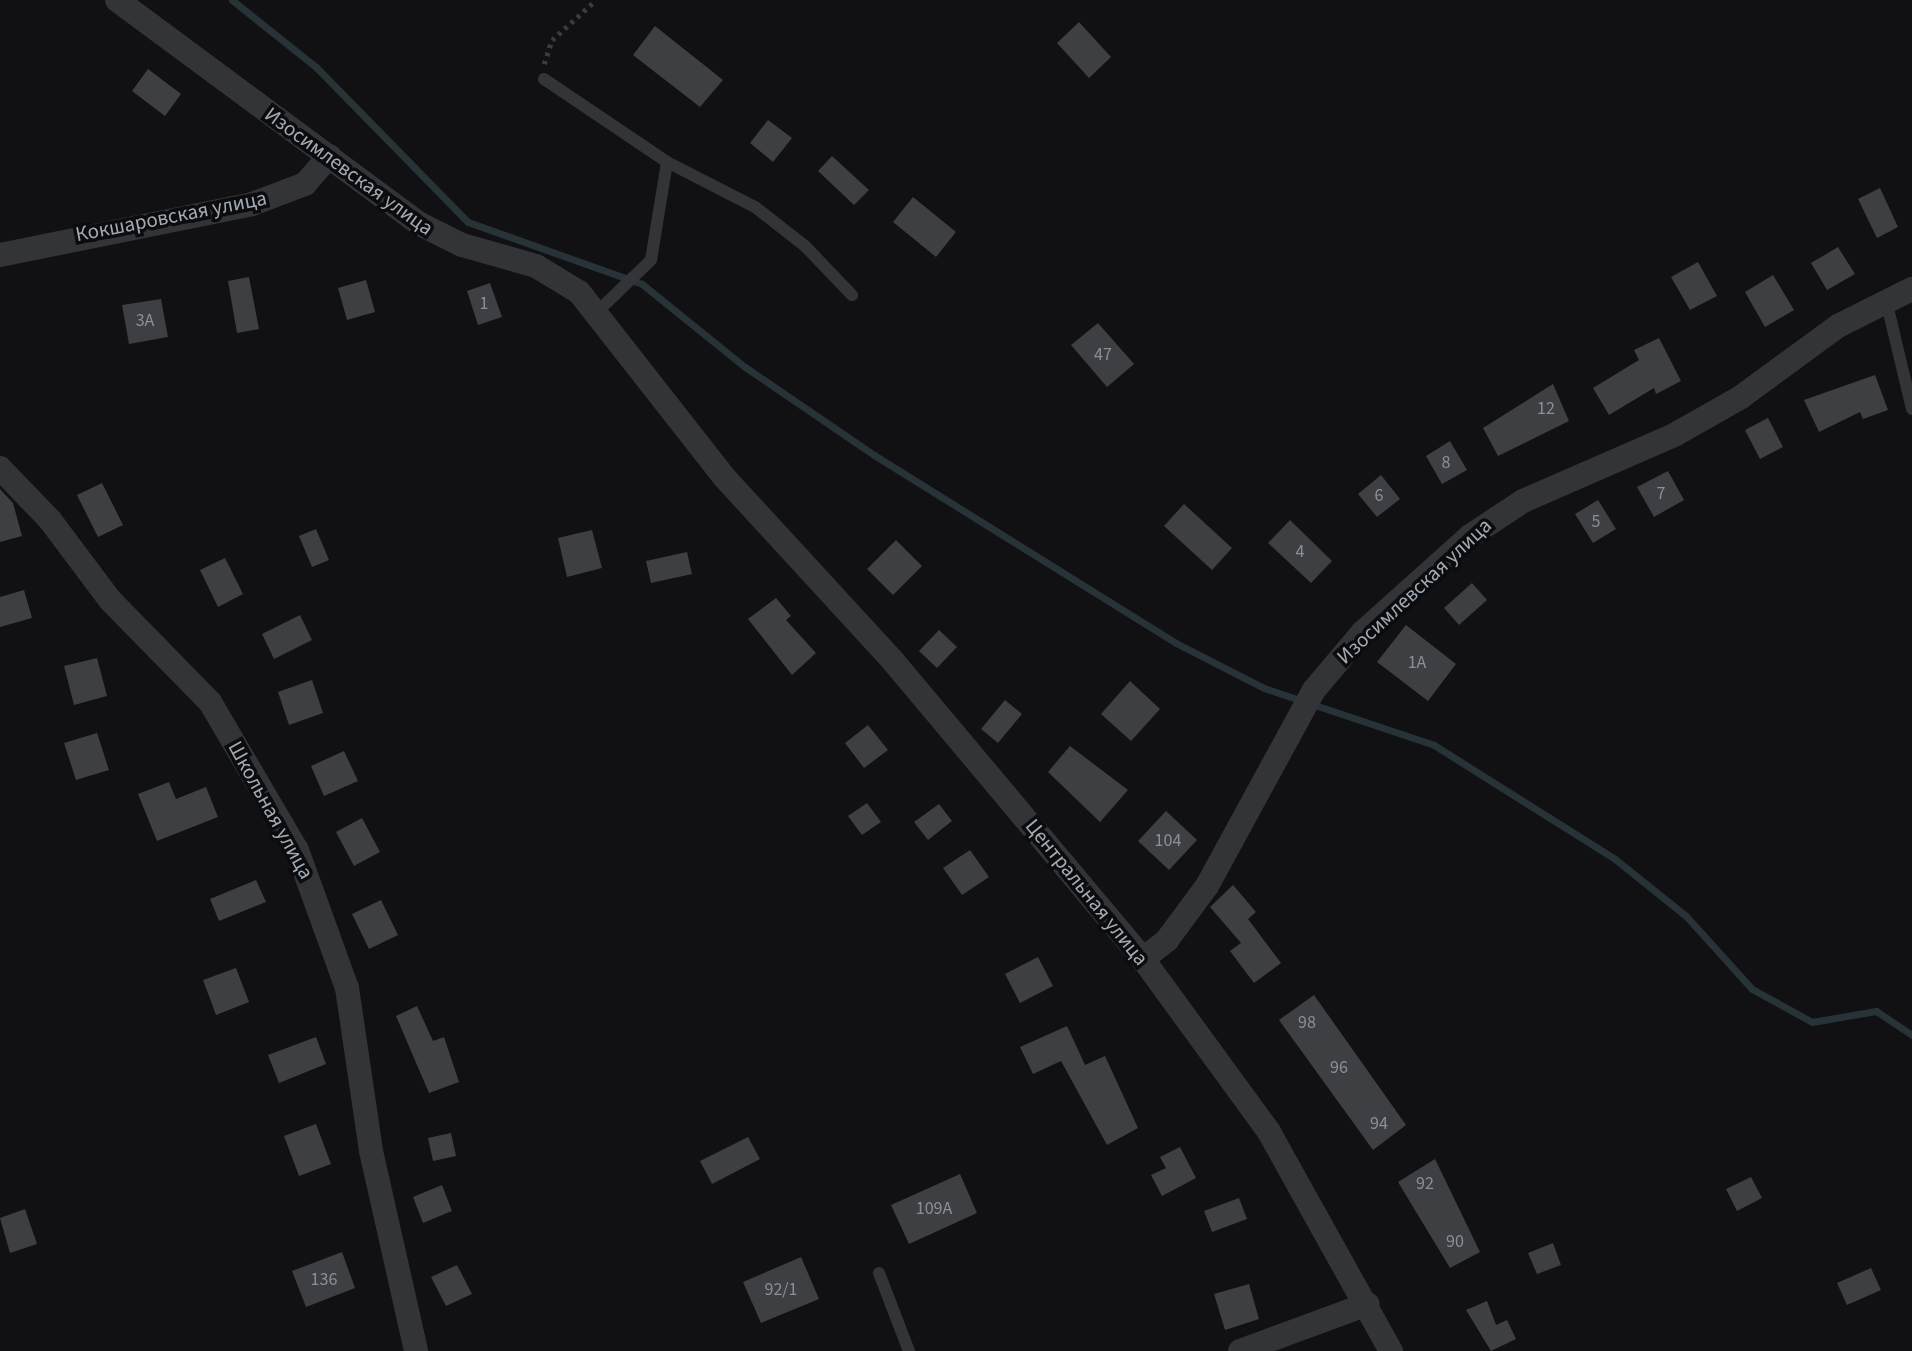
<!DOCTYPE html>
<meta charset="utf-8">
<style>
body{margin:0}
#map{position:relative;width:1912px;height:1351px;overflow:hidden;background:#111113;font-family:"Source Sans 3",sans-serif}
div>[style]{position:absolute}
.stream>*{height:7px;margin:-3.5px;padding:0 3.5px;transform-origin:3.5px;border-radius:3.5px;background:#273337}
.building>*{inset:0;background:#3d3f43}
.path>*{height:4.5px;margin-top:-2.25px;transform-origin:0;background:repeating-linear-gradient(90deg,#383b3f 0 3.5px,transparent 0 8.5px)}
.lane>*{height:12px;margin:-6px;padding:0 6px;transform-origin:6px;border-radius:6px;background:#323438}
.street>*{height:24px;margin:-12px;padding:0 12px;transform-origin:12px;border-radius:12px;background:#323438}
span{translate:-50% -50%;white-space:nowrap;text-align:center;line-height:1.15;-webkit-text-stroke:7px #0c0c0e;paint-order:stroke}
.number-label{font-size:18px;color:#899098}
.number-label span{-webkit-text-stroke-width:0}
.street-label{font-size:21px;color:#a2abb4}
</style>
<div id="map">
<div class="stream">
<div style="left:232px;top:0;width:107px;rotate:38.6deg"></div>
<div style="left:316px;top:67px;width:217px;rotate:45.6deg"></div>
<div style="left:468px;top:222px;width:185px;rotate:19.6deg"></div>
<div style="left:642px;top:284px;width:132px;rotate:38.9deg"></div>
<div style="left:745px;top:367px;width:156px;rotate:34.3deg"></div>
<div style="left:874px;top:455px;width:356px;rotate:31.9deg"></div>
<div style="left:1176px;top:643px;width:99px;rotate:27.1deg"></div>
<div style="left:1264px;top:688px;width:179px;rotate:18.5deg"></div>
<div style="left:1434px;top:745px;width:214px;rotate:32.2deg"></div>
<div style="left:1615px;top:859px;width:91px;rotate:38.8deg"></div>
<div style="left:1686px;top:916px;width:98px;rotate:47.9deg"></div>
<div style="left:1752px;top:989px;width:68px;rotate:28.8deg"></div>
<div style="left:1812px;top:1022px;width:65px;rotate:-9.8deg"></div>
<div style="left:1876px;top:1011px;width:43px;rotate:33.7deg"></div>
</div>
<div class="building">
<div style="clip-path:polygon(1079px 22px,1111px 57px,1089px 78px,1057px 43px)"></div>
<div style="clip-path:polygon(655px 26px,723px 80px,700px 107px,633px 55px)"></div>
<div style="clip-path:polygon(148px 69px,181px 94px,165px 116px,132px 91px)"></div>
<div style="clip-path:polygon(768px 120px,792px 138px,773px 162px,750px 143px)"></div>
<div style="clip-path:polygon(832px 156px,869px 190px,854px 205px,818px 171px)"></div>
<div style="clip-path:polygon(1880px 188px,1898px 227px,1877px 238px,1858px 199px)"></div>
<div style="clip-path:polygon(913px 197px,956px 232px,936px 257px,893px 222px)"></div>
<div style="clip-path:polygon(1838px 247px,1855px 274px,1827px 290px,1811px 263px)"></div>
<div style="clip-path:polygon(1698px 262px,1717px 296px,1690px 310px,1671px 277px)"></div>
<div style="clip-path:polygon(1773px 275px,1794px 310px,1765px 327px,1745px 292px)"></div>
<div style="clip-path:polygon(249px 277px,259px 329px,237px 333px,228px 281px)"></div>
<div style="clip-path:polygon(366px 280px,375px 312px,347px 320px,338px 288px)"></div>
<div style="clip-path:polygon(490px 283px,502px 317px,478px 325px,467px 291px)"></div>
<div style="clip-path:polygon(161px 299px,168px 337px,129px 344px,122px 305px)"></div>
<div style="clip-path:polygon(1098px 323px,1134px 364px,1107px 387px,1071px 345px)"></div>
<div style="clip-path:polygon(1659px 338px,1681px 381px,1656px 394px,1654px 388px,1609px 415px,1593px 388px,1639px 360px,1634px 350px)"></div>
<div style="clip-path:polygon(1875px 375px,1888px 410px,1863px 419px,1860px 412px,1819px 432px,1804px 400px)"></div>
<div style="clip-path:polygon(1553px 384px,1569px 421px,1498px 456px,1483px 428px)"></div>
<div style="clip-path:polygon(1768px 418px,1783px 447px,1760px 459px,1745px 430px)"></div>
<div style="clip-path:polygon(1450px 441px,1467px 470px,1442px 484px,1426px 456px)"></div>
<div style="clip-path:polygon(1668px 471px,1684px 500px,1654px 517px,1637px 487px)"></div>
<div style="clip-path:polygon(1381px 475px,1400px 499px,1377px 517px,1358px 494px)"></div>
<div style="clip-path:polygon(102px 483px,123px 525px,98px 537px,77px 495px)"></div>
<div style="clip-path:polygon(0 489px,13px 503px,22px 536px,0 542px)"></div>
<div style="clip-path:polygon(1598px 500px,1616px 529px,1593px 543px,1575px 514px)"></div>
<div style="clip-path:polygon(1184px 504px,1232px 548px,1212px 570px,1164px 526px)"></div>
<div style="clip-path:polygon(1290px 520px,1332px 561px,1311px 583px,1268px 543px)"></div>
<div style="clip-path:polygon(316px 529px,329px 560px,312px 567px,299px 536px)"></div>
<div style="clip-path:polygon(592px 530px,602px 568px,567px 577px,558px 538px)"></div>
<div style="clip-path:polygon(896px 540px,922px 566px,893px 595px,867px 569px)"></div>
<div style="clip-path:polygon(687px 552px,692px 574px,651px 583px,646px 561px)"></div>
<div style="clip-path:polygon(225px 558px,243px 594px,218px 607px,200px 570px)"></div>
<div style="clip-path:polygon(1472px 583px,1487px 600px,1459px 625px,1444px 608px)"></div>
<div style="clip-path:polygon(24px 590px,32px 618px,0 627px,0 597px)"></div>
<div style="clip-path:polygon(776px 598px,791px 616px,786px 620px,816px 653px,792px 675px,748px 619px)"></div>
<div style="clip-path:polygon(300px 615px,312px 640px,274px 659px,262px 634px)"></div>
<div style="clip-path:polygon(1406px 625px,1456px 664px,1428px 701px,1377px 662px)"></div>
<div style="clip-path:polygon(939px 630px,957px 647px,937px 668px,919px 651px)"></div>
<div style="clip-path:polygon(97px 658px,107px 696px,74px 705px,64px 666px)"></div>
<div style="clip-path:polygon(312px 680px,323px 713px,289px 725px,278px 692px)"></div>
<div style="clip-path:polygon(1130px 681px,1160px 709px,1131px 741px,1101px 714px)"></div>
<div style="clip-path:polygon(1005px 700px,1022px 714px,998px 743px,981px 729px)"></div>
<div style="clip-path:polygon(868px 725px,888px 750px,864px 768px,845px 743px)"></div>
<div style="clip-path:polygon(97px 733px,109px 770px,76px 780px,64px 743px)"></div>
<div style="clip-path:polygon(1070px 746px,1128px 790px,1100px 822px,1048px 772px)"></div>
<div style="clip-path:polygon(344px 751px,358px 781px,324px 796px,311px 766px)"></div>
<div style="clip-path:polygon(169px 782px,176px 799px,206px 787px,218px 817px,157px 841px,138px 794px)"></div>
<div style="clip-path:polygon(867px 803px,881px 822px,862px 835px,848px 816px)"></div>
<div style="clip-path:polygon(939px 804px,952px 821px,928px 840px,914px 822px)"></div>
<div style="clip-path:polygon(1166px 811px,1197px 840px,1169px 870px,1138px 841px)"></div>
<div style="clip-path:polygon(362px 818px,380px 852px,354px 866px,336px 832px)"></div>
<div style="clip-path:polygon(970px 850px,989px 877px,962px 895px,943px 868px)"></div>
<div style="clip-path:polygon(256px 880px,266px 902px,219px 921px,210px 899px)"></div>
<div style="clip-path:polygon(1233px 885px,1256px 912px,1248px 919px,1281px 963px,1254px 983px,1230px 951px,1241px 943px,1210px 907px)"></div>
<div style="clip-path:polygon(381px 900px,398px 935px,369px 949px,352px 914px)"></div>
<div style="clip-path:polygon(1038px 957px,1053px 986px,1020px 1003px,1005px 974px)"></div>
<div style="clip-path:polygon(236px 968px,249px 1002px,216px 1015px,203px 980px)"></div>
<div style="clip-path:polygon(1314px 995px,1406px 1125px,1373px 1150px,1279px 1020px)"></div>
<div style="clip-path:polygon(417px 1006px,433px 1041px,444px 1037px,459px 1082px,429px 1093px,396px 1016px)"></div>
<div style="clip-path:polygon(1067px 1026px,1085px 1065px,1105px 1056px,1138px 1128px,1107px 1145px,1061px 1061px,1033px 1074px,1020px 1047px)"></div>
<div style="clip-path:polygon(316px 1037px,326px 1064px,279px 1083px,268px 1055px)"></div>
<div style="clip-path:polygon(316px 1124px,331px 1164px,299px 1176px,284px 1136px)"></div>
<div style="clip-path:polygon(451px 1133px,456px 1156px,433px 1161px,428px 1138px)"></div>
<div style="clip-path:polygon(748px 1137px,760px 1159px,712px 1184px,700px 1161px)"></div>
<div style="clip-path:polygon(1180px 1147px,1196px 1178px,1162px 1196px,1151px 1175px,1166px 1168px,1160px 1157px)"></div>
<div style="clip-path:polygon(1435px 1159px,1480px 1252px,1450px 1268px,1398px 1182px)"></div>
<div style="clip-path:polygon(960px 1174px,977px 1213px,909px 1244px,891px 1205px)"></div>
<div style="clip-path:polygon(1751px 1177px,1762px 1198px,1737px 1211px,1726px 1189px)"></div>
<div style="clip-path:polygon(442px 1185px,452px 1211px,423px 1223px,413px 1197px)"></div>
<div style="clip-path:polygon(1239px 1198px,1247px 1219px,1212px 1232px,1204px 1211px)"></div>
<div style="clip-path:polygon(25px 1209px,37px 1244px,10px 1253px,0 1218px)"></div>
<div style="clip-path:polygon(1553px 1243px,1561px 1265px,1537px 1274px,1528px 1253px)"></div>
<div style="clip-path:polygon(342px 1252px,355px 1288px,306px 1307px,292px 1271px)"></div>
<div style="clip-path:polygon(801px 1257px,819px 1299px,761px 1323px,743px 1282px)"></div>
<div style="clip-path:polygon(457px 1265px,472px 1294px,446px 1306px,431px 1277px)"></div>
<div style="clip-path:polygon(1871px 1268px,1881px 1290px,1847px 1305px,1837px 1283px)"></div>
<div style="clip-path:polygon(1249px 1284px,1259px 1319px,1225px 1330px,1214px 1294px)"></div>
<div style="clip-path:polygon(1487px 1301px,1496px 1325px,1507px 1320px,1516px 1339px,1491px 1351px,1466px 1310px)"></div>
</div>
<div class="path">
<div style="left:544px;top:64px;width:25px;rotate:-72deg"></div>
<div style="left:552px;top:40px;width:59px;rotate:-42.3deg"></div>
</div>
<div class="lane">
<div style="left:544px;top:79px;width:148px;rotate:34deg"></div>
<div style="left:667px;top:162px;width:99px;rotate:27.1deg"></div>
<div style="left:755px;top:207px;width:63px;rotate:38deg"></div>
<div style="left:805px;top:246px;width:68px;rotate:46.2deg"></div>
<div style="left:1886px;top:300px;width:112px;rotate:76.6deg"></div>
<div style="left:596px;top:313px;width:76px;rotate:-43.9deg"></div>
<div style="left:651px;top:260px;width:99px;rotate:-80.7deg"></div>
<div style="left:879px;top:1273px;width:84px;rotate:69deg"></div>
</div>
<div class="street">
<div style="left:117px;top:0;width:375px;rotate:36.5deg"></div>
<div style="left:418px;top:223px;width:49px;rotate:26.6deg"></div>
<div style="left:462px;top:245px;width:77px;rotate:15.8deg"></div>
<div style="left:536px;top:266px;width:50px;rotate:31.2deg"></div>
<div style="left:579px;top:292px;width:235px;rotate:51.9deg"></div>
<div style="left:724px;top:477px;width:250px;rotate:47.4deg"></div>
<div style="left:893px;top:661px;width:389px;rotate:50deg"></div>
<div style="left:1143px;top:959px;width:214px;rotate:53.9deg"></div>
<div style="left:1269px;top:1132px;width:251px;rotate:60.9deg"></div>
<div style="left:0;top:255px;width:257px;rotate:-11.4deg"></div>
<div style="left:252px;top:204px;width:57px;rotate:-20.7deg"></div>
<div style="left:305px;top:184px;width:37px;rotate:-49deg"></div>
<div style="left:0;top:468px;width:72px;rotate:46.1deg"></div>
<div style="left:50px;top:520px;width:100px;rotate:53.1deg"></div>
<div style="left:110px;top:600px;width:143px;rotate:45.6deg"></div>
<div style="left:210px;top:702px;width:172px;rotate:59.6deg"></div>
<div style="left:297px;top:850px;width:147px;rotate:70.1deg"></div>
<div style="left:347px;top:988px;width:165px;rotate:81.6deg"></div>
<div style="left:371px;top:1151px;width:205px;rotate:77.3deg"></div>
<div style="left:1143px;top:959px;width:31px;rotate:-38deg"></div>
<div style="left:1167px;top:940px;width:67px;rotate:-53.5deg"></div>
<div style="left:1207px;top:886px;width:223px;rotate:-61.4deg"></div>
<div style="left:1314px;top:690px;width:75px;rotate:-49.9deg"></div>
<div style="left:1362px;top:633px;width:145px;rotate:-41.9deg"></div>
<div style="left:1470px;top:536px;width:64px;rotate:-33.4deg"></div>
<div style="left:1523px;top:501px;width:167px;rotate:-23.6deg"></div>
<div style="left:1676px;top:434px;width:75px;rotate:-29.6deg"></div>
<div style="left:1741px;top:397px;width:120px;rotate:-36.2deg"></div>
<div style="left:1838px;top:326px;width:83px;rotate:-26.6deg"></div>
<div style="left:1240px;top:1351px;width:136px;rotate:-20.2deg"></div>
</div>
<div class="number-label">
<span style="left:484px;top:304px">1</span>
<span style="left:145px;top:321px">3А</span>
<span style="left:1103px;top:355px">47</span>
<span style="left:1546px;top:409px">12</span>
<span style="left:1446px;top:463px">8</span>
<span style="left:1661px;top:494px">7</span>
<span style="left:1379px;top:496px">6</span>
<span style="left:1596px;top:522px">5</span>
<span style="left:1300px;top:552px">4</span>
<span style="left:1417px;top:663px">1А</span>
<span style="left:1168px;top:841px">104</span>
<span style="left:1307px;top:1023px">98</span>
<span style="left:1339px;top:1068px">96</span>
<span style="left:1379px;top:1124px">94</span>
<span style="left:1425px;top:1184px">92</span>
<span style="left:934px;top:1209px">109А</span>
<span style="left:1455px;top:1242px">90</span>
<span style="left:324px;top:1280px">136</span>
<span style="left:781px;top:1290px">92/1</span>
</div>
<div class="street-label">
<span style="left:349px;top:171px;rotate:36deg">Изосимлевская улица</span>
<span style="left:171px;top:216px;rotate:-11deg">Кокшаровская улица</span>
<span style="left:1414px;top:591px;rotate:-43deg">Изосимлевская улица</span>
<span style="left:271px;top:810px;rotate:61deg">Школьная улица</span>
<span style="left:1087px;top:892px;rotate:51deg">Центральная улица</span>
</div>
</div>
